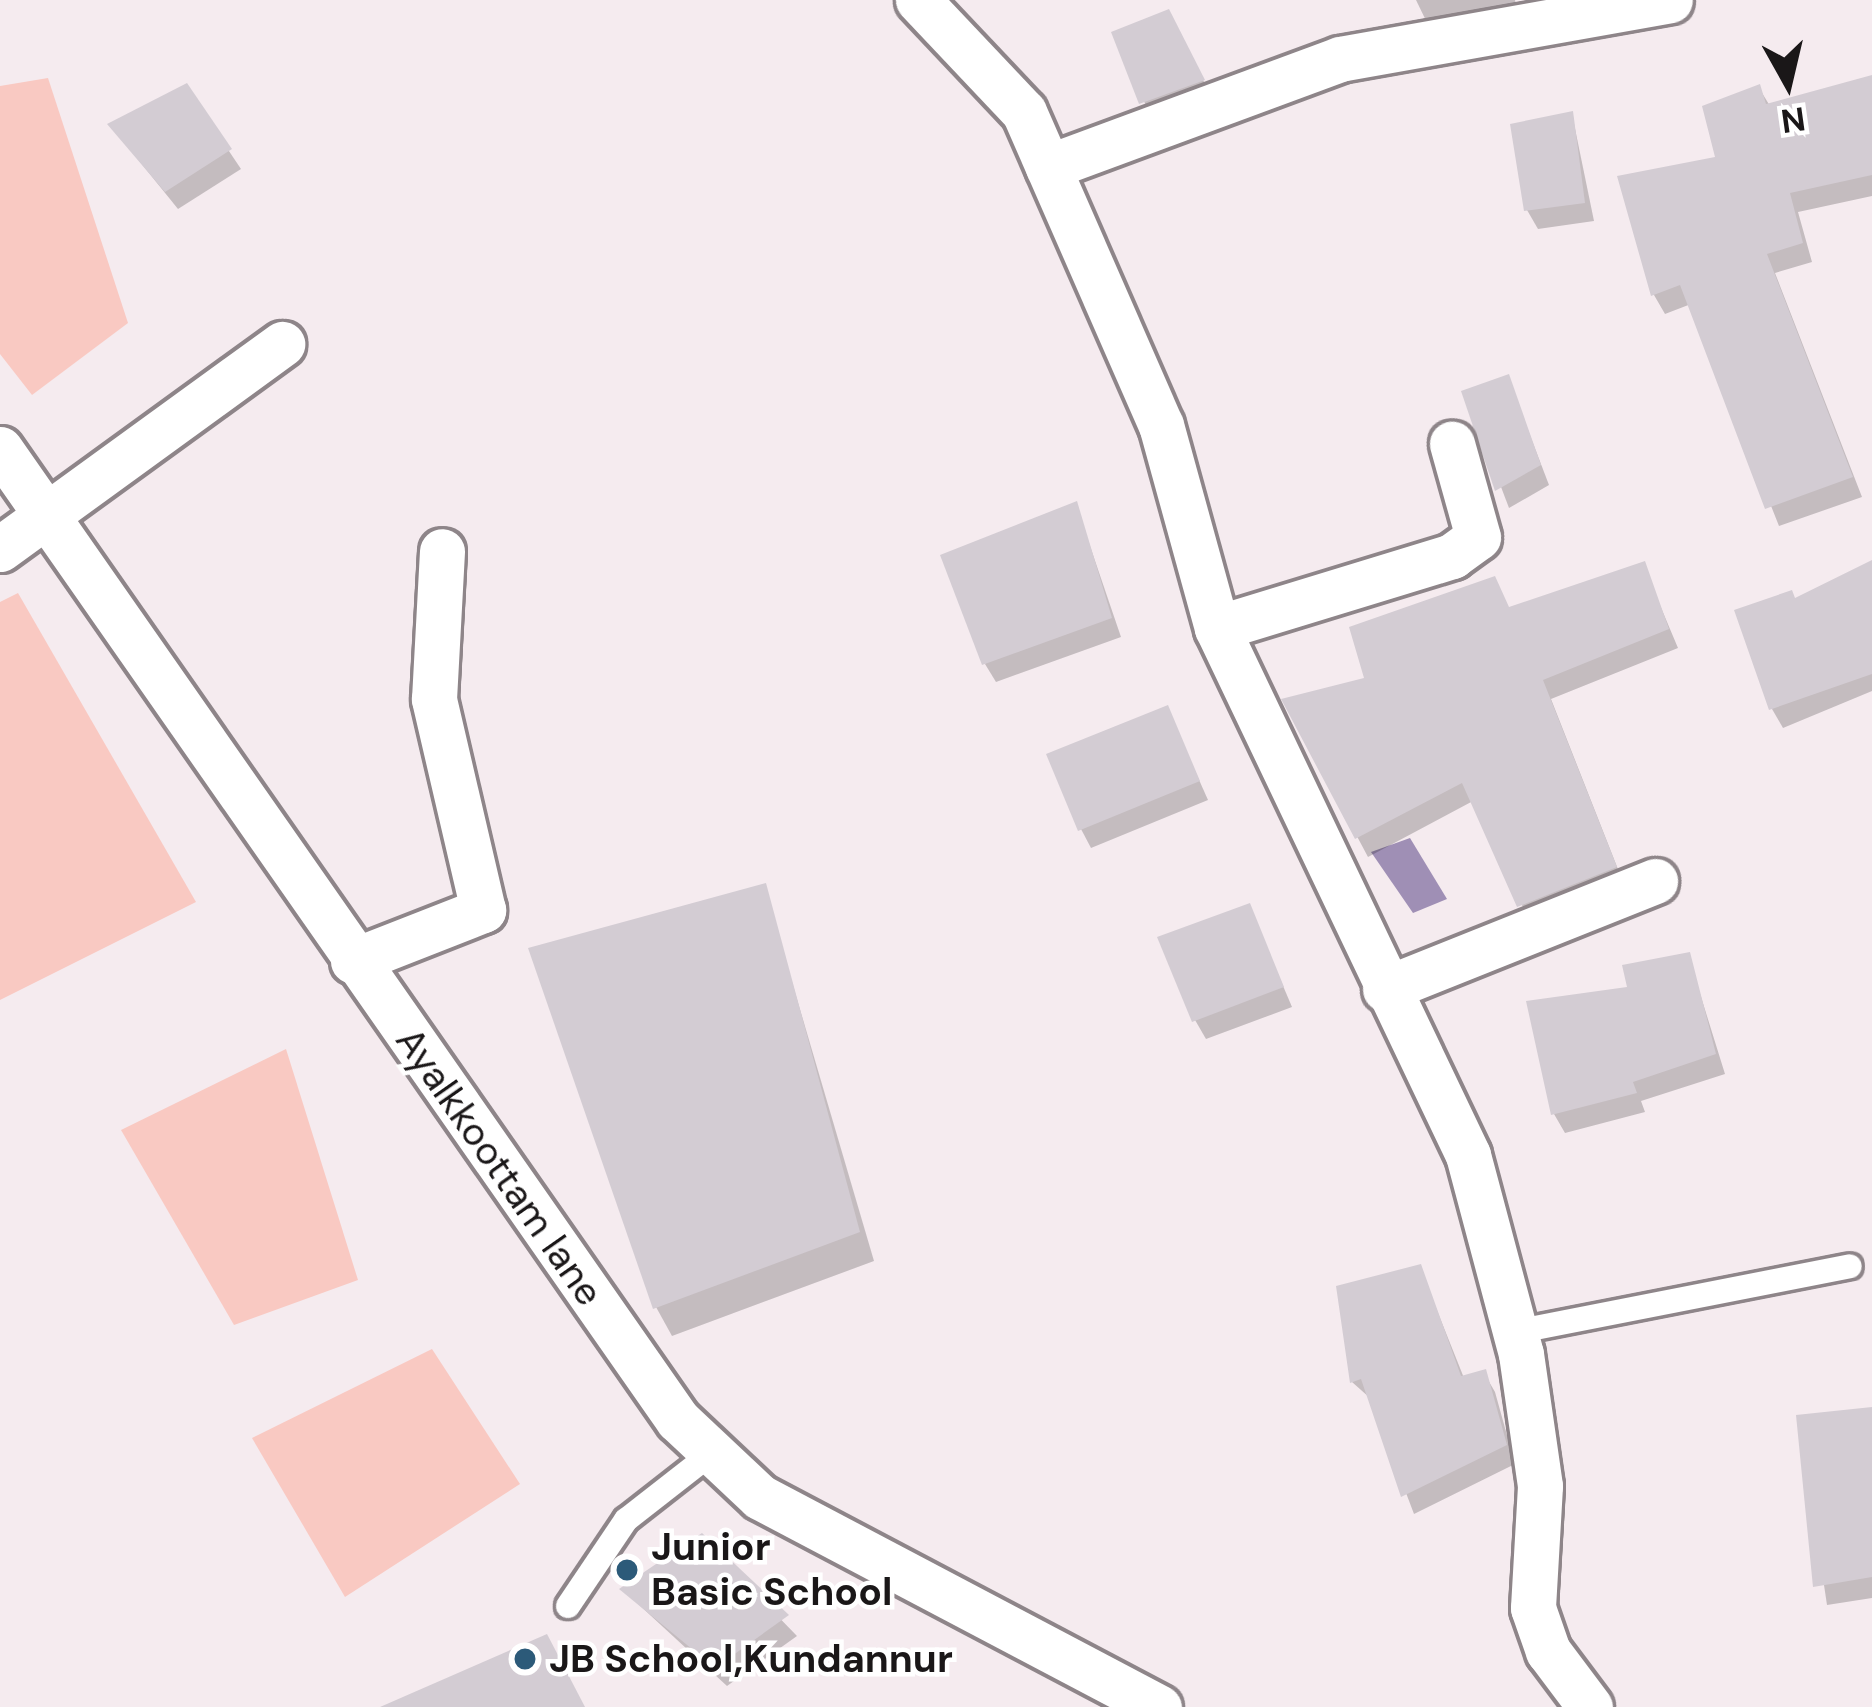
<!DOCTYPE html>
<style>
body{margin:0}
#map{position:relative;width:1872px;height:1707px;overflow:hidden;background:#f5ebef;font-family:"DM Sans",sans-serif}
div>[style]{position:absolute}
.green>*{inset:0;background:#f9c9c2}
.water>*{inset:0;background:#9f8fb5}
.shadow>*{inset:0;background:#0003}
.building>*{inset:0;background:#d3ccd3}
.roads{filter:drop-shadow(3px 0 #8e8589) drop-shadow(-3px 0 #8e8589) drop-shadow(0 3px #8e8589) drop-shadow(0 -3px #8e8589)}
.lane>*{height:24px;margin:-12px;padding:0 12px;transform-origin:12px;border-radius:12px;background:#fff}
.street>*{height:45px;margin:-22.5px;padding:0 22.5px;transform-origin:22.5px;border-radius:22.5px;background:#fff}
.dots>*{width:33px;height:33px;translate:-50% -50%;box-sizing:border-box;border:6px solid #fff;border-radius:50%}
span{translate:-50% -50%;white-space:nowrap;text-align:center;line-height:1.15;-webkit-text-stroke:9px #fff;paint-order:stroke}
.street-label{font-size:39px;color:#1a1718}
.poi-label{font-size:39px;color:#1a1718;font-weight:700}
.left{translate:0 -50%;text-align:left}
.north{position:absolute;left:1728px;top:24px;width:120px;height:120px;-webkit-text-stroke:9px #fff;paint-order:stroke;rotate:172deg;font-size:33px;font-weight:700;line-height:48px;text-align:center;color:#1a1718}
.north::after{content:'';display:block;margin:auto;width:42px;height:54px;background:#1a1718;clip-path:polygon(50% 0,100% 100%,50% 72%,0 100%)}
</style>
<div id="map">
<div class="green">
<div style="clip-path:polygon(48px 78px,128px 323px,32px 395px,0 354px,0 86px)"></div>
<div style="clip-path:polygon(18px 593px,196px 902px,0 1000px,0 602px)"></div>
<div style="clip-path:polygon(286px 1049px,358px 1280px,234px 1325px,121px 1130px)"></div>
<div style="clip-path:polygon(432px 1349px,520px 1484px,345px 1597px,252px 1438px)"></div>
</div>
<div class="water">
<div style="clip-path:polygon(1410px 838px,1447px 899px,1413px 913px,1371px 852px)"></div>
</div>
<div class="shadow">
<div style="clip-path:polygon(1416px 0,1515px 0,1520px 20px,1433px 35px)"></div>
<div style="clip-path:polygon(1179px 31px,1213px 100px,1153px 122px,1115px 34px)"></div>
<div style="clip-path:polygon(1872px 78px,1872px 196px,1798px 212px,1812px 262px,1775px 273px,1862px 497px,1779px 526px,1691px 304px,1665px 314px,1654px 295px,1621px 178px,1719px 160px,1759px 88px,1770px 106px)"></div>
<div style="clip-path:polygon(186px 87px,241px 169px,178px 209px,111px 126px)"></div>
<div style="clip-path:polygon(1572px 114px,1594px 221px,1538px 229px,1527px 210px)"></div>
<div style="clip-path:polygon(1508px 378px,1549px 485px,1509px 508px,1465px 392px)"></div>
<div style="clip-path:polygon(1076px 505px,1121px 637px,996px 682px,985px 664px)"></div>
<div style="clip-path:polygon(1643px 565px,1678px 648px,1551px 699px,1625px 887px,1531px 924px,1473px 801px,1368px 857px,1285px 701px,1368px 680px,1509px 610px)"></div>
<div style="clip-path:polygon(1872px 571px,1872px 691px,1783px 728px,1772px 709px,1795px 601px)"></div>
<div style="clip-path:polygon(1167px 708px,1208px 800px,1091px 848px,1081px 829px)"></div>
<div style="clip-path:polygon(764px 887px,874px 1261px,672px 1336px,656px 1307px)"></div>
<div style="clip-path:polygon(1249px 906px,1292px 1007px,1206px 1039px,1195px 1020px)"></div>
<div style="clip-path:polygon(1688px 955px,1725px 1074px,1641px 1101px,1645px 1112px,1565px 1133px,1554px 1114px)"></div>
<div style="clip-path:polygon(1420px 1268px,1464px 1378px,1484px 1373px,1495px 1392px,1515px 1464px,1414px 1514px,1370px 1398px,1352px 1382px,1339px 1289px)"></div>
<div style="clip-path:polygon(1872px 1410px,1872px 1598px,1827px 1605px,1799px 1418px)"></div>
<div style="clip-path:polygon(701px 1537px,797px 1636px,727px 1686px,623px 1590px)"></div>
</div>
<div class="building">
<div style="clip-path:polygon(1169px 9px,1205px 80px,1139px 104px,1111px 32px)"></div>
<div style="clip-path:polygon(1872px 75px,1872px 175px,1790px 193px,1803px 243px,1767px 254px,1853px 477px,1765px 509px,1680px 285px,1651px 296px,1617px 176px,1715px 157px,1702px 106px,1760px 84px,1766px 104px)"></div>
<div style="clip-path:polygon(187px 83px,232px 149px,165px 192px,107px 124px)"></div>
<div style="clip-path:polygon(1573px 111px,1585px 203px,1524px 211px,1510px 124px)"></div>
<div style="clip-path:polygon(1509px 374px,1541px 465px,1495px 491px,1461px 391px)"></div>
<div style="clip-path:polygon(1077px 501px,1112px 618px,982px 665px,940px 555px)"></div>
<div style="clip-path:polygon(1872px 560px,1872px 674px,1769px 710px,1734px 610px,1792px 590px,1795px 598px)"></div>
<div style="clip-path:polygon(1645px 561px,1669px 629px,1543px 680px,1617px 867px,1517px 907px,1462px 783px,1355px 839px,1281px 699px,1364px 678px,1349px 627px,1495px 576px,1509px 607px)"></div>
<div style="clip-path:polygon(1168px 705px,1200px 781px,1078px 831px,1046px 754px)"></div>
<div style="clip-path:polygon(766px 883px,860px 1232px,653px 1309px,528px 948px)"></div>
<div style="clip-path:polygon(1250px 903px,1284px 987px,1192px 1022px,1157px 937px)"></div>
<div style="clip-path:polygon(1690px 952px,1716px 1054px,1633px 1082px,1637px 1093px,1551px 1115px,1526px 1001px,1627px 987px,1622px 965px)"></div>
<div style="clip-path:polygon(1421px 1264px,1461px 1376px,1486px 1369px,1507px 1445px,1401px 1497px,1361px 1379px,1350px 1383px,1336px 1286px)"></div>
<div style="clip-path:polygon(1872px 1407px,1872px 1577px,1813px 1587px,1796px 1415px)"></div>
<div style="clip-path:polygon(702px 1533px,789px 1615px,715px 1668px,619px 1589px)"></div>
<div style="clip-path:polygon(547px 1634px,585px 1707px,380px 1707px)"></div>
</div>
<div class="roads">
<div class="lane">
<div style="left:1515px;top:1332px;width:341px;rotate:-11.1deg"></div>
<div style="left:568px;top:1606px;width:104px;rotate:-56deg"></div>
<div style="left:626px;top:1520px;width:110px;rotate:-38deg"></div>
</div>
<div class="street">
<div style="left:918px;top:0;width:154px;rotate:46.6deg"></div>
<div style="left:1024px;top:112px;width:342px;rotate:66.4deg"></div>
<div style="left:1161px;top:425px;width:211px;rotate:74.6deg"></div>
<div style="left:1217px;top:628px;width:584px;rotate:64.53deg"></div>
<div style="left:1468px;top:1155px;width:206px;rotate:75.1deg"></div>
<div style="left:1521px;top:1354px;width:133px;rotate:81.8deg"></div>
<div style="left:1540px;top:1486px;width:122px;rotate:93.3deg"></div>
<div style="left:1533px;top:1608px;width:46px;rotate:70.8deg"></div>
<div style="left:1548px;top:1651px;width:70px;rotate:53.1deg"></div>
<div style="left:1048px;top:167px;width:311px;rotate:-20.3deg"></div>
<div style="left:1340px;top:59px;width:335px;rotate:-10.1deg"></div>
<div style="left:0;top:449px;width:1184px;rotate:55.08deg"></div>
<div style="left:678px;top:1420px;width:112px;rotate:43.2deg"></div>
<div style="left:760px;top:1497px;width:451px;rotate:27.8deg"></div>
<div style="left:0;top:549px;width:349px;rotate:-36deg"></div>
<div style="left:1217px;top:628px;width:246px;rotate:-17deg"></div>
<div style="left:1452px;top:556px;width:32px;rotate:-36deg"></div>
<div style="left:1478px;top:537px;width:97px;rotate:-105.6deg"></div>
<div style="left:353px;top:961px;width:140px;rotate:-21.4deg"></div>
<div style="left:483px;top:910px;width:217px;rotate:-103.1deg"></div>
<div style="left:434px;top:699px;width:148px;rotate:-86.9deg"></div>
<div style="left:1385px;top:989px;width:291px;rotate:-21.8deg"></div>
</div>
</div>
<div class="dots">
<div style="left:627px;top:1570px;background:#2c5a79"></div>
<div style="left:525px;top:1659px;background:#2c5a79"></div>
</div>
<div class="street-label">
<span style="left:499px;top:1167px;rotate:55deg">Ayalkkoottam lane</span>
</div>
<div class="poi-label">
<span class="left" style="left:651px;top:1570px">Junior<br>Basic School</span>
<span class="left" style="left:549px;top:1659px">JB School,Kundannur</span>
</div>
<div class="north">N</div>
</div>
